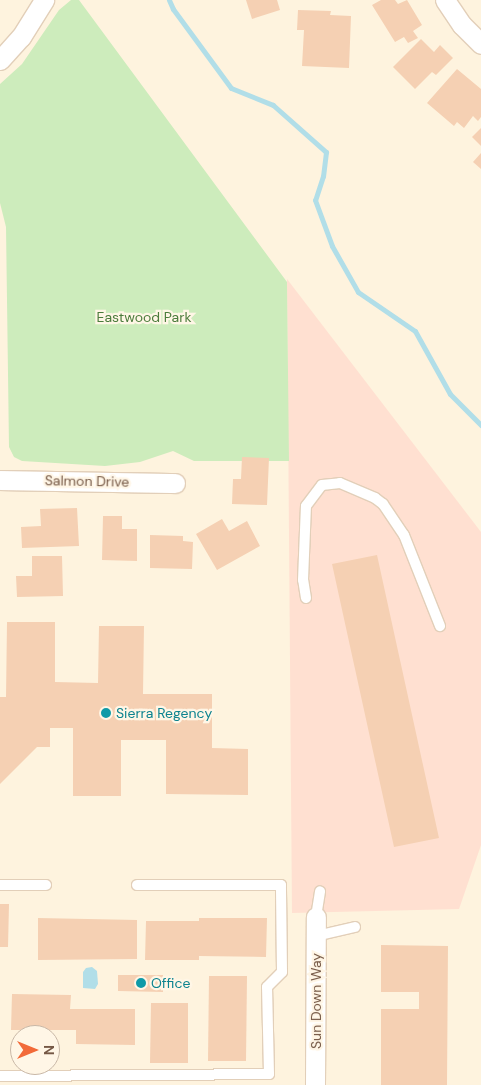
<!DOCTYPE html>
<style>
body{margin:0}
#map{position:relative;width:481px;height:1085px;overflow:hidden;background:#fef3de;font-family:"DM Sans",sans-serif}
div>[style]{position:absolute}
.commercial>*{inset:0;background:#ffe0d1}
.green>*{inset:0;background:#cdecbc}
.water>*{inset:0;background:#b1dee8}
.stream>*{height:5px;margin:-2.5px;padding:0 2.5px;transform-origin:2.5px;border-radius:2.5px;background:#b1dee8}
.building>*{inset:0;background:#f5d0b3}
.roads{filter:drop-shadow(1px 0 #e2cfb9) drop-shadow(-1px 0 #e2cfb9) drop-shadow(0 1px #e2cfb9) drop-shadow(0 -1px #e2cfb9)}
.lane>*{height:10px;margin:-5px;padding:0 5px;transform-origin:5px;border-radius:5px;background:#fff}
.street>*{height:19px;margin:-9.5px;padding:0 9.5px;transform-origin:9.5px;border-radius:9.5px;background:#fff}
.dots>*{width:14px;height:14px;translate:-50% -50%;box-sizing:border-box;border:2px solid #fff6e6;border-radius:50%}
span{translate:-50% -50%;white-space:nowrap;text-align:center;line-height:1.15;-webkit-text-stroke:4.5px #fff6e6;paint-order:stroke}
.park-label{font-size:14px;color:#4c7c3c}
.street-label{font-size:14px;color:#755845}
.culture-label{font-size:14px;color:#0d838f}
.left{translate:0 -50%;text-align:left}
.north{position:absolute;left:10px;top:1025px;width:50px;height:50px;box-sizing:border-box;background:#fff6e6;border:1px solid #c8b7a6;border-radius:50%;rotate:90deg;font-size:14px;font-weight:700;line-height:20px;text-align:center;color:#755845}
.north::after{content:'';display:block;margin:auto;width:18px;height:22px;background:#f26a39;clip-path:polygon(50% 0,100% 100%,50% 72%,0 100%)}
</style>
<div id="map">
<div class="commercial">
<div style="clip-path:polygon(287px 279px,481px 532px,481px 845px,459px 909px,292px 913px)"></div>
</div>
<div class="green">
<div style="clip-path:polygon(71px 0,79px 0,287px 282px,289px 461px,194px 461px,173px 451px,140px 462px,105px 466px,22px 461px,14px 457px,9px 447px,6px 227px,0 203px,0 84px,22px 64px,59px 10px)"></div>
</div>
<div class="water">
<div style="clip-path:polygon(92px 967px,97px 971px,98px 984px,95px 989px,83px 988px,83px 972px,86px 968px)"></div>
</div>
<div class="stream">
<div style="left:169px;top:0;width:10px;rotate:66deg"></div>
<div style="left:173px;top:9px;width:98px;rotate:53.7deg"></div>
<div style="left:231px;top:88px;width:45px;rotate:22deg"></div>
<div style="left:273px;top:105px;width:71px;rotate:41.6deg"></div>
<div style="left:326px;top:152px;width:24px;rotate:97deg"></div>
<div style="left:323px;top:176px;width:25px;rotate:108deg"></div>
<div style="left:315px;top:200px;width:49px;rotate:69.7deg"></div>
<div style="left:332px;top:246px;width:53px;rotate:60.5deg"></div>
<div style="left:358px;top:292px;width:69px;rotate:34.4deg"></div>
<div style="left:415px;top:331px;width:72px;rotate:60.9deg"></div>
<div style="left:450px;top:394px;width:44px;rotate:45deg"></div>
</div>
<div class="building">
<div style="clip-path:polygon(246px 0,277px 0,280px 10px,252px 19px)"></div>
<div style="clip-path:polygon(381px 0,395px 0,398px 4px,407px 0,422px 25px,413px 31px,418px 38px,408px 43px,404px 37px,395px 42px,372px 5px)"></div>
<div style="clip-path:polygon(298px 10px,331px 11px,330px 15px,351px 16px,349px 68px,302px 66px,304px 30px,297px 30px)"></div>
<div style="clip-path:polygon(421px 39px,434px 52px,440px 45px,453px 58px,436px 75px,432px 72px,415px 89px,393px 67px)"></div>
<div style="clip-path:polygon(457px 69px,481px 89px,481px 117px,478px 121px,473px 116px,464px 128px,457px 122px,454px 126px,427px 103px)"></div>
<div style="clip-path:polygon(481px 128px,481px 146px,472px 137px)"></div>
<div style="clip-path:polygon(481px 153px,481px 169px,473px 162px)"></div>
<div style="clip-path:polygon(242px 457px,269px 458px,267px 505px,232px 504px,233px 479px,241px 479px)"></div>
<div style="clip-path:polygon(77px 508px,79px 546px,22px 548px,21px 527px,41px 526px,40px 509px)"></div>
<div style="clip-path:polygon(103px 516px,122px 516px,122px 529px,137px 529px,137px 561px,102px 560px)"></div>
<div style="clip-path:polygon(222px 519px,229px 531px,247px 521px,260px 546px,217px 570px,196px 534px)"></div>
<div style="clip-path:polygon(150px 535px,183px 536px,183px 541px,193px 542px,192px 569px,150px 568px)"></div>
<div style="clip-path:polygon(377px 555px,439px 838px,394px 847px,332px 564px)"></div>
<div style="clip-path:polygon(32px 556px,62px 556px,63px 596px,17px 597px,16px 576px,32px 576px)"></div>
<div style="clip-path:polygon(7px 622px,55px 622px,55px 682px,98px 683px,99px 626px,144px 626px,143px 694px,212px 694px,212px 748px,248px 749px,248px 795px,166px 794px,166px 740px,121px 740px,121px 796px,73px 796px,73px 728px,50px 728px,50px 747px,37px 747px,0 784px,0 697px,6px 697px)"></div>
<div style="clip-path:polygon(0 904px,9px 904px,8px 947px,0 947px)"></div>
<div style="clip-path:polygon(38px 918px,137px 920px,137px 959px,38px 960px)"></div>
<div style="clip-path:polygon(199px 918px,267px 918px,266px 957px,199px 956px,199px 960px,145px 960px,146px 921px,199px 921px)"></div>
<div style="clip-path:polygon(381px 945px,448px 946px,447px 1085px,381px 1085px,381px 1009px,419px 1009px,419px 992px,381px 992px)"></div>
<div style="clip-path:polygon(118px 975px,163px 975px,163px 992px,118px 991px)"></div>
<div style="clip-path:polygon(209px 976px,247px 976px,246px 1061px,208px 1061px)"></div>
<div style="clip-path:polygon(12px 994px,71px 995px,70px 1009px,135px 1009px,135px 1045px,76px 1044px,76px 1030px,11px 1030px)"></div>
<div style="clip-path:polygon(151px 1003px,188px 1003px,188px 1063px,150px 1063px)"></div>
</div>
<div class="roads">
<div class="lane">
<div style="left:306px;top:598px;width:18px;rotate:-99deg"></div>
<div style="left:303px;top:580px;width:74px;rotate:-87.7deg"></div>
<div style="left:306px;top:506px;width:26px;rotate:-53deg"></div>
<div style="left:322px;top:485px;width:18px;rotate:-6deg"></div>
<div style="left:340px;top:483px;width:38px;rotate:23deg"></div>
<div style="left:375px;top:498px;width:10px;rotate:37deg"></div>
<div style="left:383px;top:504px;width:37px;rotate:56deg"></div>
<div style="left:404px;top:535px;width:98px;rotate:68.4deg"></div>
<div style="left:0;top:885px;width:46px"></div>
<div style="left:316px;top:917px;width:26px;rotate:-81deg"></div>
<div style="left:316px;top:936px;width:40px;rotate:-13deg"></div>
<div style="left:0;top:1076px;width:269px;rotate:-0.4deg"></div>
<div style="left:269px;top:1074px;width:87px;rotate:-91.3deg"></div>
<div style="left:267px;top:987px;width:21px;rotate:-45deg"></div>
<div style="left:282px;top:972px;width:87px;rotate:-90.7deg"></div>
<div style="left:281px;top:885px;width:144px;rotate:180deg"></div>
</div>
<div class="street">
<div style="left:445px;top:0;width:30px;rotate:56deg"></div>
<div style="left:462px;top:25px;width:27px;rotate:45deg"></div>
<div style="left:0;top:60px;width:31px;rotate:-48deg"></div>
<div style="left:21px;top:37px;width:44px;rotate:-58.1deg"></div>
<div style="left:0;top:480px;width:175px;rotate:1deg"></div>
<div style="left:315px;top:1085px;width:168px;rotate:-89.7deg"></div>
</div>
</div>
<div class="dots">
<div style="left:106px;top:713px;background:#0f9aa8"></div>
<div style="left:141px;top:983px;background:#0f9aa8"></div>
</div>
<div class="park-label">
<span style="left:144px;top:317px">Eastwood Park</span>
</div>
<div class="street-label">
<span style="left:87px;top:481px;rotate:1deg">Salmon Drive</span>
<span style="left:316px;top:1001px;rotate:-90deg">Sun Down Way</span>
</div>
<div class="culture-label">
<span class="left" style="left:116px;top:713px">Sierra Regency</span>
<span class="left" style="left:151px;top:983px">Office</span>
</div>
<div class="north">N</div>
</div>
